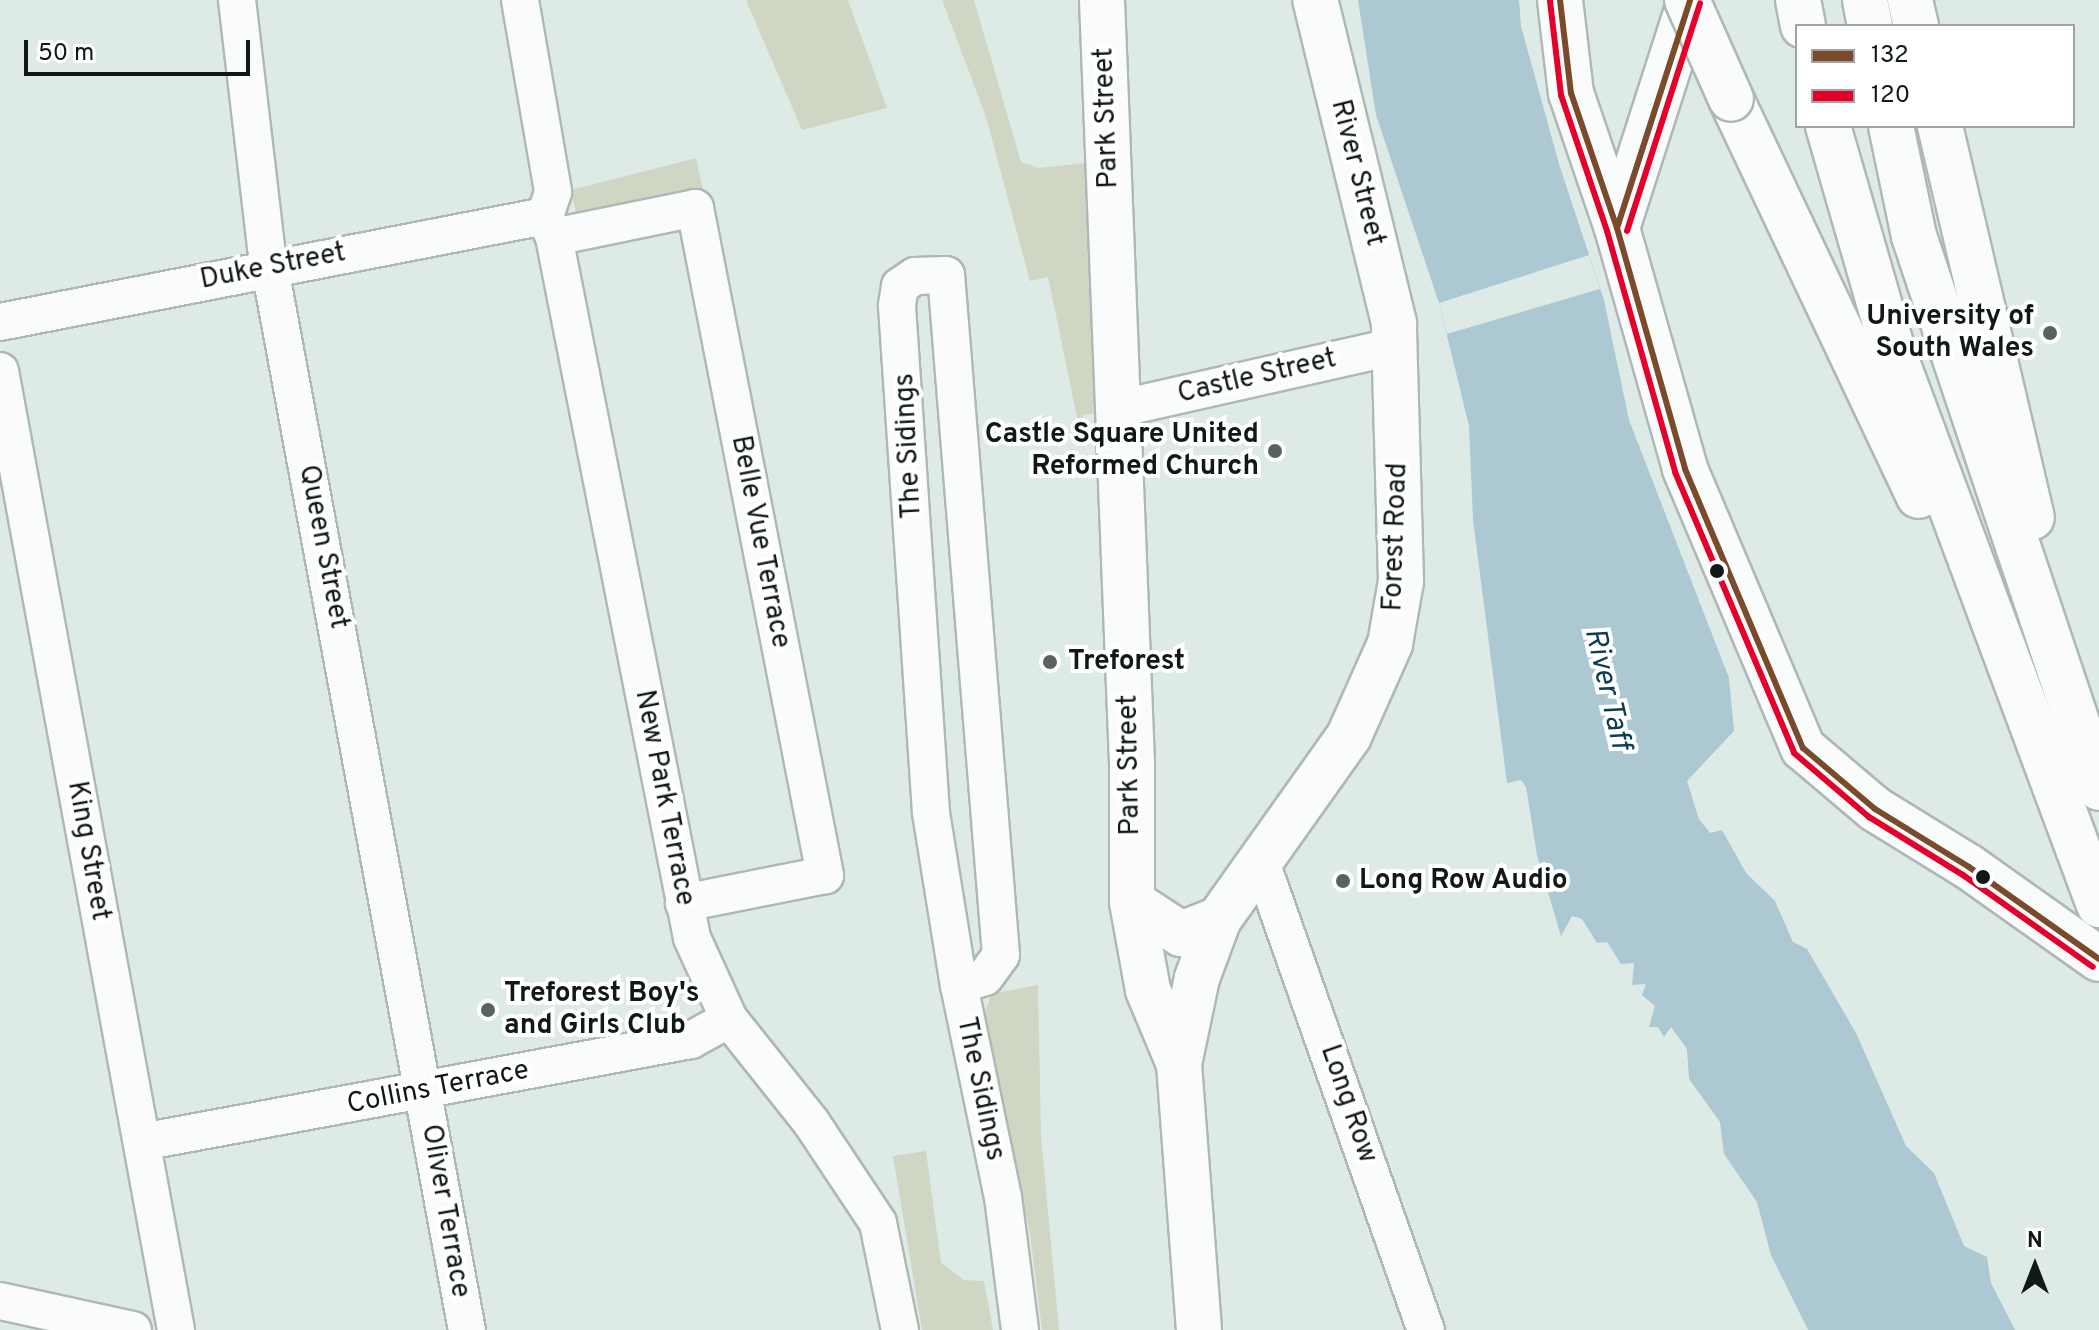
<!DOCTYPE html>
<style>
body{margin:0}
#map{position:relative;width:2099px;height:1330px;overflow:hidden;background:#deeae6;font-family:Overpass,sans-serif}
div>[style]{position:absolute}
.green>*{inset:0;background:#cfd6c3}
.water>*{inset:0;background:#abc8d3}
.pier>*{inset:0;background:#deeae6}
.roads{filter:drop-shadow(2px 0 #afb8b5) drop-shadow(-2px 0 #afb8b5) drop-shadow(0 2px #afb8b5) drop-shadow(0 -2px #afb8b5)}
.minor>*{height:36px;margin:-18px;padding:0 18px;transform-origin:18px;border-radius:18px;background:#fafcfb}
.major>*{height:44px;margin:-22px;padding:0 22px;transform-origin:22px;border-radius:22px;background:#fafcfb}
.highway>*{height:44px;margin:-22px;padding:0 22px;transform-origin:22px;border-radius:22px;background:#fafcfb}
.bridges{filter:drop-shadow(2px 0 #afb8b5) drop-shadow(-2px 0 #afb8b5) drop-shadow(0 2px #afb8b5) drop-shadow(0 -2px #afb8b5)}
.highway-bridge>*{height:44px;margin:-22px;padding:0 22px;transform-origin:22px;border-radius:22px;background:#fafcfb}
.bus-1>*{height:6px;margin:-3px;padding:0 3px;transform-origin:3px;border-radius:3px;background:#7a4b2a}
.bus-2>*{height:6px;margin:-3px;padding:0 3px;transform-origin:3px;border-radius:3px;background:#e4002b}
.dots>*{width:22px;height:22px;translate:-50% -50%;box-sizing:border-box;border:4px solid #fff;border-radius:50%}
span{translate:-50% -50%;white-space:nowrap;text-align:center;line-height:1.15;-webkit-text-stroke:8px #fff;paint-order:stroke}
.street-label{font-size:28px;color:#101915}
.poi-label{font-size:28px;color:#101915;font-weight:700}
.right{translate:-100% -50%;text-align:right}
.left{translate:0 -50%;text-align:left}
.water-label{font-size:30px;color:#0a3e51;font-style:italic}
.legend{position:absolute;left:1795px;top:24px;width:280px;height:104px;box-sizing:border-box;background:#fff;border:2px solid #9fa3a1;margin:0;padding:10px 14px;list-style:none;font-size:24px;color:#101915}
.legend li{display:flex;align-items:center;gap:16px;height:40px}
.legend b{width:40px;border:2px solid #9fa3a1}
.north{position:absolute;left:1995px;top:1226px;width:80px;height:80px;-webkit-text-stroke:6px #fff;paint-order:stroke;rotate:0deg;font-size:22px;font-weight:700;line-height:32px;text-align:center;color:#101915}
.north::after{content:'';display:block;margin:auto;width:28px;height:36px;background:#101915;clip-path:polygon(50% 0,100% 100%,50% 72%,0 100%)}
.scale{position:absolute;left:24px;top:40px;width:226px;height:36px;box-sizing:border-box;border:4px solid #101915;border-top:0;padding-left:10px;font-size:24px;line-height:28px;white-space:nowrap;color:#101915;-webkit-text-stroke:6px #fff;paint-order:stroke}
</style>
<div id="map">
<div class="green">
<div style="clip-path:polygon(746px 0,848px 0,887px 108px,802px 130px)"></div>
<div style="clip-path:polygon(942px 0,974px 0,1021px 162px,1039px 168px,1086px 163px,1096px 413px,1083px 415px,1084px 451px,1048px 277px,1030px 281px,986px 117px)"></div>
<div style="clip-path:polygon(696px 158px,705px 200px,578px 222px,571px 190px)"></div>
<div style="clip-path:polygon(1038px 985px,1041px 1136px,1059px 1330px,1042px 1330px,1030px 1234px,985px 1014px,991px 994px)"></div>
<div style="clip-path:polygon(926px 1151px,941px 1263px,964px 1280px,984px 1281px,993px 1330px,922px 1330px,893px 1156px)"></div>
</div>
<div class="water">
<div style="clip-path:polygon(1358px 0,1519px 0,1521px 26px,1559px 164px,1604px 300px,1629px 420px,1729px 678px,1734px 731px,1687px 781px,1699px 819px,1710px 833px,1722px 830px,1746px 873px,1775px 901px,1793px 942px,1807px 949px,1856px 1033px,1906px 1146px,1934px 1173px,1964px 1246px,1987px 1257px,1991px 1283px,2015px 1330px,1808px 1330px,1771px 1255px,1757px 1202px,1724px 1154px,1720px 1122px,1689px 1079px,1687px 1049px,1671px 1027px,1664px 1037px,1658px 1027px,1649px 1027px,1655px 1006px,1642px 995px,1646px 984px,1632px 985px,1634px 963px,1621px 964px,1607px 942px,1597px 943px,1582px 919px,1572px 916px,1561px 936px,1537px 855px,1526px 787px,1521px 780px,1507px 783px,1473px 520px,1469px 426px,1439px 303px,1376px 115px)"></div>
</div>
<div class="pier">
<div style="clip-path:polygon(1589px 255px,1600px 289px,1447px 334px,1439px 303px)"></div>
</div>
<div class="roads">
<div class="minor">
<div style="left:237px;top:0;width:249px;rotate:83.3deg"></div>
<div style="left:266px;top:247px;width:1101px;rotate:79.49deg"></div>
<div style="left:520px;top:0;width:195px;rotate:80.2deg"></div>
<div style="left:553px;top:192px;width:25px;rotate:108deg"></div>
<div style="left:545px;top:216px;width:23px;rotate:67deg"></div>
<div style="left:554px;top:237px;width:714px;rotate:78.86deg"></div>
<div style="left:692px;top:938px;width:89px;rotate:65.4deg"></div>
<div style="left:729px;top:1019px;width:132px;rotate:51.5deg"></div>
<div style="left:811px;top:1122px;width:121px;rotate:56.4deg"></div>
<div style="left:878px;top:1223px;width:109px;rotate:78.4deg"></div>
<div style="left:554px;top:237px;width:144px;rotate:-11.6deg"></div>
<div style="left:695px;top:208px;width:680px;rotate:78.97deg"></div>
<div style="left:825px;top:875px;width:144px;rotate:168.8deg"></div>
<div style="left:0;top:322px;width:555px;rotate:-11.01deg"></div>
<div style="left:0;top:371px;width:975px;rotate:79.6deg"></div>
<div style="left:1117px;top:409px;width:286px;rotate:-12.7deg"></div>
<div style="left:1261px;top:862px;width:496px;rotate:70.6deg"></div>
<div style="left:959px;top:985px;width:27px;rotate:-17deg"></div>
<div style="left:985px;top:977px;width:27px;rotate:-54deg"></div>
<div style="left:1001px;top:955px;width:682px;rotate:-94.62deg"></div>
<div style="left:946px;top:275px;width:31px;rotate:178deg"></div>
<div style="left:915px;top:276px;width:18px;rotate:146deg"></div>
<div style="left:900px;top:286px;width:20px;rotate:99deg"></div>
<div style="left:897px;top:306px;width:508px;rotate:86.16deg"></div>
<div style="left:931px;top:813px;width:174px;rotate:80.8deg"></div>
<div style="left:959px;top:985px;width:217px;rotate:78.3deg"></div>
<div style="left:1003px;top:1197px;width:134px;rotate:82.7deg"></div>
<div style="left:142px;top:1142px;width:558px;rotate:-10.53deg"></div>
<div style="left:691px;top:1040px;width:43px;rotate:-28.9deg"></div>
<div style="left:0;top:1301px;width:136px;rotate:12.3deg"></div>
</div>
<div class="major">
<div style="left:1102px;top:0;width:764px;rotate:87.75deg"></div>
<div style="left:1132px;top:763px;width:139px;rotate:90deg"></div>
<div style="left:1132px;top:902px;width:89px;rotate:79.7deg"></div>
<div style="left:1148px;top:990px;width:80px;rotate:67.3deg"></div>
<div style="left:1179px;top:1064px;width:267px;rotate:85.7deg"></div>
<div style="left:1560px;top:0;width:94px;rotate:83.3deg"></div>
<div style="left:1571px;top:93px;width:143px;rotate:71.2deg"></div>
<div style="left:1617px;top:228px;width:250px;rotate:74.2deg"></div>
<div style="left:1685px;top:469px;width:303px;rotate:67.1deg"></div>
<div style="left:1803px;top:748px;width:94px;rotate:40.3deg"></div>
<div style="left:1875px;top:809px;width:110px;rotate:31.7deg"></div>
<div style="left:1969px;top:867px;width:159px;rotate:35.3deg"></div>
<div style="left:1617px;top:228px;width:239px;rotate:-72.2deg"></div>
<div style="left:1132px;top:902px;width:59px;rotate:33.1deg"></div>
<div style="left:1181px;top:934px;width:41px;rotate:-21.5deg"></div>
<div style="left:1179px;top:1064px;width:88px;rotate:-78.2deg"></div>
<div style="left:1197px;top:978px;width:63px;rotate:-69.6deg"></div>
<div style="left:1219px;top:919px;width:224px;rotate:-54.6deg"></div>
<div style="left:1349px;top:736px;width:101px;rotate:-66deg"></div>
<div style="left:1390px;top:644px;width:64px;rotate:-80.1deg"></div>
<div style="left:1401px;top:581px;width:258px;rotate:-91.6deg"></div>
<div style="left:1394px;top:323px;width:333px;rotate:-103.7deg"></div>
</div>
<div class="highway">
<div style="left:1798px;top:0;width:26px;rotate:79deg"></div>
<div style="left:1865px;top:0;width:26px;rotate:79deg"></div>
<div style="left:1910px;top:0;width:27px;rotate:77deg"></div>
<div style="left:1731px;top:99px;width:439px;rotate:64.7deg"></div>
<div style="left:1828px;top:126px;width:237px;rotate:73.9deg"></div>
<div style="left:1894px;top:354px;width:588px;rotate:69.59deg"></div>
<div style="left:1891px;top:126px;width:112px;rotate:78.2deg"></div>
<div style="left:1914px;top:236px;width:582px;rotate:71.47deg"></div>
<div style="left:1940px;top:126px;width:402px;rotate:76.8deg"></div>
</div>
</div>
<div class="bridges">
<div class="highway-bridge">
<div style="left:1687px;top:0;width:108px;rotate:66deg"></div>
</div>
</div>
<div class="bus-1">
<div style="left:1560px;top:0;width:94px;rotate:83.3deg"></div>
<div style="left:1571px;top:93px;width:143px;rotate:71.2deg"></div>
<div style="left:1617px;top:228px;width:250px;rotate:74.2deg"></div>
<div style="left:1685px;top:469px;width:303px;rotate:67.1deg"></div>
<div style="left:1803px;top:748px;width:94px;rotate:40.3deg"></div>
<div style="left:1875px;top:809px;width:110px;rotate:31.7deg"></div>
<div style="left:1969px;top:867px;width:159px;rotate:35.3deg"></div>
<div style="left:1617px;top:228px;width:239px;rotate:-72.2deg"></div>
</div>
<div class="bus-2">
<div style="left:1550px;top:1px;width:95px;rotate:83.3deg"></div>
<div style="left:1561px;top:95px;width:144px;rotate:71.3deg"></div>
<div style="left:1607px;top:231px;width:250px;rotate:74.2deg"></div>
<div style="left:1675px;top:472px;width:305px;rotate:67deg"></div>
<div style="left:1794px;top:753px;width:99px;rotate:40.5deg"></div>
<div style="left:1869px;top:817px;width:110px;rotate:31.7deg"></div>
<div style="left:1963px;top:875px;width:159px;rotate:35.3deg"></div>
<div style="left:1627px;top:231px;width:239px;rotate:-72.2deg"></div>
</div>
<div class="dots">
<div style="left:2050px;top:333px;background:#58625e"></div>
<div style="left:1275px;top:451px;background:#58625e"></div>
<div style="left:1717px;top:571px;background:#101915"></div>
<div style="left:1050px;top:662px;background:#58625e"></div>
<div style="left:1983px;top:877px;background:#101915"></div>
<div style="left:1343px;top:881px;background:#58625e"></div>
<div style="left:488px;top:1010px;background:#58625e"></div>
</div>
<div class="street-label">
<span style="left:1107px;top:118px;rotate:-92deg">Park Street</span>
<span style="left:1357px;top:173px;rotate:76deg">River Street</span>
<span style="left:273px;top:267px;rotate:-11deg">Duke Street</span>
<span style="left:1257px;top:377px;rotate:-13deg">Castle Street</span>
<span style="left:909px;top:446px;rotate:-93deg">The Sidings</span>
<span style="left:1396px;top:537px;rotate:-88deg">Forest Road</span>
<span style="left:760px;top:542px;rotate:79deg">Belle Vue Terrace</span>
<span style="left:323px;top:547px;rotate:79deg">Queen Street</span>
<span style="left:1130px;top:765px;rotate:-91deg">Park Street</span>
<span style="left:664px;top:798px;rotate:79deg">New Park Terrace</span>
<span style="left:88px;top:851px;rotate:80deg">King Street</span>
<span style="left:438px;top:1088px;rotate:-11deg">Collins Terrace</span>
<span style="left:980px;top:1089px;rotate:78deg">The Sidings</span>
<span style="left:1348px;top:1104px;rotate:71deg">Long Row</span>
<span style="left:445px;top:1211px;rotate:80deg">Oliver Terrace</span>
</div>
<div class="poi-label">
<span class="right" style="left:2034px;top:333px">University of<br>South Wales</span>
<span class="right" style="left:1259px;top:451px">Castle Square United<br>Reformed Church</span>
<span class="left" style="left:1068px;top:662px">Treforest</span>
<span class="left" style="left:1359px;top:881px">Long Row Audio</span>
<span class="left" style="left:504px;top:1010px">Treforest Boy's<br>and Girls Club</span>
</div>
<div class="water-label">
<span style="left:1606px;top:689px;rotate:77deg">River Taff</span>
</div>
<ul class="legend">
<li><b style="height:10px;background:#7a4b2a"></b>132</li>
<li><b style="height:10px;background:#e4002b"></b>120</li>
</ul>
<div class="north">N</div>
<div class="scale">50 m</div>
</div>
